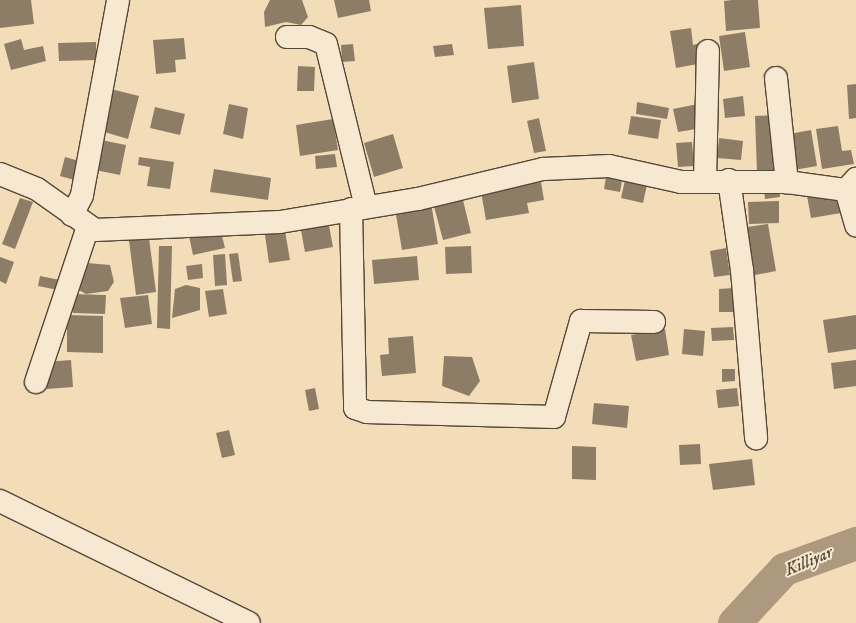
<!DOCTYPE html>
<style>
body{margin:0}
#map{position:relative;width:856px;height:623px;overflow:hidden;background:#f3dcb8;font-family:"IM FELL DW Pica",serif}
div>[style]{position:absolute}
.river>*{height:33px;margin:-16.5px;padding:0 16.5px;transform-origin:16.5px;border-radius:16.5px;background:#ac997e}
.building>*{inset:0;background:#8e7d66}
.roads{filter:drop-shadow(1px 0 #564838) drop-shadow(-1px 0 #564838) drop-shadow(0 1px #564838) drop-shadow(0 -1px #564838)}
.minor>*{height:22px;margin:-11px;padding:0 11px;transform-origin:11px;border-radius:11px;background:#f7e8d1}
span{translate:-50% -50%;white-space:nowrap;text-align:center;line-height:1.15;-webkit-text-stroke:4px #f7e8d1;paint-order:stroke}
.water-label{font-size:17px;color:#594a3a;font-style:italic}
</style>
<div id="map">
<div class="river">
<div style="left:734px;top:623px;width:74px;rotate:-47.2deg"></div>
<div style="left:784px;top:569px;width:77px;rotate:-19.9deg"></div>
</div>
<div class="building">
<div style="clip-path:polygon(0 0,31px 0,34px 24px,0 28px)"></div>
<div style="clip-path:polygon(270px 0,302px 0,308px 17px,301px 25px,286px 22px,265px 27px,264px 12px)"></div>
<div style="clip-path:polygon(334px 0,369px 0,371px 11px,338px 18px)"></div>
<div style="clip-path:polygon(732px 0,758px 0,760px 28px,726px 31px,724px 1px)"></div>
<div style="clip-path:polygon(521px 5px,524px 46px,488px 49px,484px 8px)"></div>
<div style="clip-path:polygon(691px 28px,693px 45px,700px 43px,703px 63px,676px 68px,670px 31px)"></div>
<div style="clip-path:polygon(745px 32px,750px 67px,724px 71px,719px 36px)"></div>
<div style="clip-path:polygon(184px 38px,186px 59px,175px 60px,176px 72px,156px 74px,153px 40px)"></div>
<div style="clip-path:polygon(21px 39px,24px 50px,43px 46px,46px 61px,11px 70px,4px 44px)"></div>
<div style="clip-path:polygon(96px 42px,96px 60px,59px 61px,58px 43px)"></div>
<div style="clip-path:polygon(353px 44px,355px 61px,342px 62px,341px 45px)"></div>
<div style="clip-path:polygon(452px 44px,454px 55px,435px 57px,433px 46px)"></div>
<div style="clip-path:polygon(534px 62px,539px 99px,512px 103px,507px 66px)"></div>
<div style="clip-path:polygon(298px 66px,315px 67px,314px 91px,297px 91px)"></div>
<div style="clip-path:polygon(856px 84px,856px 118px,849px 119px,847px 85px)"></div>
<div style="clip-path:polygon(111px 89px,139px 96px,128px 139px,101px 131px)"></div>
<div style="clip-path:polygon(743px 96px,745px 116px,725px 118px,723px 99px)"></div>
<div style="clip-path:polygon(637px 102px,669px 108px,667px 119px,636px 114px)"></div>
<div style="clip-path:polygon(229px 104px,248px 108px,243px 139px,223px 134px)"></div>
<div style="clip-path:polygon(698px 104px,702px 128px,678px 132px,673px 109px)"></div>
<div style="clip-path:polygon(155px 107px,185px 114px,180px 135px,150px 128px)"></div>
<div style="clip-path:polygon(778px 115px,780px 173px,757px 173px,755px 116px)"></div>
<div style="clip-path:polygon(631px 116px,661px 120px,658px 139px,628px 134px)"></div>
<div style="clip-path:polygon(539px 118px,546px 151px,534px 153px,527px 121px)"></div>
<div style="clip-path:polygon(333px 119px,338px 150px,300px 156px,296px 125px)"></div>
<div style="clip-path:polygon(838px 126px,842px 151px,851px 150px,854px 164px,822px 169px,816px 129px)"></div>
<div style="clip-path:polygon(811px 130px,817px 166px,794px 170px,789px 134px)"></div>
<div style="clip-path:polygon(393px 134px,403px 168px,374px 177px,364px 143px)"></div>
<div style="clip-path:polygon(719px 138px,743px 141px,741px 160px,717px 158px)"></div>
<div style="clip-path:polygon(101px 140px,126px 145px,120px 175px,95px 170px)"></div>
<div style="clip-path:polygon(692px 142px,694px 166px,678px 167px,676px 143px)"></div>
<div style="clip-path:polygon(335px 154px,337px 167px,316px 169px,315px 156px)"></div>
<div style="clip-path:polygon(65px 157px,83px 162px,78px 181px,60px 176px)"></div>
<div style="clip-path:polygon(139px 157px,174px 162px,170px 189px,147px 186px,150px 167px,138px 165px)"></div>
<div style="clip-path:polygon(214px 169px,271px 178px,268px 200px,210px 192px)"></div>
<div style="clip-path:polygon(607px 172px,623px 175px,620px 192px,604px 189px)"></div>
<div style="clip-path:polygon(625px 180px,647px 185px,643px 203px,621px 198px)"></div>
<div style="clip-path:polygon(541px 182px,544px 200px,527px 203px,529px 213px,486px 220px,481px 192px)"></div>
<div style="clip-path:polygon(779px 187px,780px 197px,765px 199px,764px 189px)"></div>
<div style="clip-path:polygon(461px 192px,471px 233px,443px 240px,432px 199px)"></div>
<div style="clip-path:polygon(838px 192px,841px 213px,811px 218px,807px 196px)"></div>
<div style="clip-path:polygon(20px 198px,33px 202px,15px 249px,2px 244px)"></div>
<div style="clip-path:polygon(779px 201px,779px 223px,749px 224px,748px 202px)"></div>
<div style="clip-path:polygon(431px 203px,438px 244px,402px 250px,395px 209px)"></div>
<div style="clip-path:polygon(328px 220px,333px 247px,305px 252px,300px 225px)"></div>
<div style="clip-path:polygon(768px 224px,776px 271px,755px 275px,756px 284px,750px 285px,740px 228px)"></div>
<div style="clip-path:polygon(220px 228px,225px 248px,193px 255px,189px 236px)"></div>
<div style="clip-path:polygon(148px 230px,156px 292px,136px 295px,128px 233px)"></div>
<div style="clip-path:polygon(285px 231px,290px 260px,269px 263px,265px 235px)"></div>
<div style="clip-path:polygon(159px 246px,172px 246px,170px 329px,157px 328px)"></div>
<div style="clip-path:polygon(471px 246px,472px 273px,446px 274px,445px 247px)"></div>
<div style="clip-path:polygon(726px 248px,730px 275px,714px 277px,710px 251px)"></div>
<div style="clip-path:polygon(238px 253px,242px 281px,233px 282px,229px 254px)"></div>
<div style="clip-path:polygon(225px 254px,227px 285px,215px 286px,213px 255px)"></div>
<div style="clip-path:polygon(417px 256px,419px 280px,374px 284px,372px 260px)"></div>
<div style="clip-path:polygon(0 257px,14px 262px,6px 284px,0 281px)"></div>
<div style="clip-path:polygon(87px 263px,110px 265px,114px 282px,108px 291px,86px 294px,75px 288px)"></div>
<div style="clip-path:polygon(202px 264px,203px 278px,188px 280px,186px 266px)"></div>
<div style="clip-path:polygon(40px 276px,60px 280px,58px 290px,38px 286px)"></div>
<div style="clip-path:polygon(186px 285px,200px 288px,200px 310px,172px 318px,175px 289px)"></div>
<div style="clip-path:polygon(733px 288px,734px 312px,719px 312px,719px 289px)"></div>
<div style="clip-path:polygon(223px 289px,227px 314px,209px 317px,205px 291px)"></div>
<div style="clip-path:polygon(73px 294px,106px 295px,105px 314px,73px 313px)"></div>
<div style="clip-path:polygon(148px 295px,152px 324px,125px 328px,120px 298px)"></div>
<div style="clip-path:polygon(67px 315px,103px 316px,103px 353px,67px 352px)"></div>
<div style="clip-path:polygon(856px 315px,856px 349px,828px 353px,823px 320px)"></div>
<div style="clip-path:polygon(733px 327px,734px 340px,712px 341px,711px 328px)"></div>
<div style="clip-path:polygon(665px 329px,669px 355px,636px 361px,631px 335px)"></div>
<div style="clip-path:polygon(684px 329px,705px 331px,703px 356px,682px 354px)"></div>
<div style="clip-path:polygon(413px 336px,416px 373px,382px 376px,380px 355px,389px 354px,388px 338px)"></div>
<div style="clip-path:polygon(444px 356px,472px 357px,480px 381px,469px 396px,442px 386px)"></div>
<div style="clip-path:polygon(71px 360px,73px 387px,47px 389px,45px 362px)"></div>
<div style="clip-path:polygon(856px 360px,856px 386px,834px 389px,831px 363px)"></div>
<div style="clip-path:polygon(722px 369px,735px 369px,735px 381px,722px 382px)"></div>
<div style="clip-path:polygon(315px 388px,319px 409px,309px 411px,305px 390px)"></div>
<div style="clip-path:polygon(737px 388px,739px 406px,718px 408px,716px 390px)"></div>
<div style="clip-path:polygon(594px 403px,629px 406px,627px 428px,592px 424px)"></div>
<div style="clip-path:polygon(229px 430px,235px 455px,222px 458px,216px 433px)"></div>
<div style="clip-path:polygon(700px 444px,701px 464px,680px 465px,679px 445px)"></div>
<div style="clip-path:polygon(572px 446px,596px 447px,596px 480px,572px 479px)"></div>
<div style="clip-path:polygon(752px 459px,755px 485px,713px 490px,709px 464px)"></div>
</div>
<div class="roads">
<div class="minor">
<div style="left:287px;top:37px;width:22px"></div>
<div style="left:309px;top:37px;width:18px;rotate:22deg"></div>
<div style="left:326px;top:44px;width:168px;rotate:76.2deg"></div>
<div style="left:776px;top:78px;width:105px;rotate:84deg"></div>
<div style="left:0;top:174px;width:40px;rotate:22deg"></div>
<div style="left:37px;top:189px;width:71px;rotate:35.3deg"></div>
<div style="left:95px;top:230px;width:185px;rotate:-2.5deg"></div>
<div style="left:280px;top:222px;width:140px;rotate:-9.5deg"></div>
<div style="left:418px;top:199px;width:129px;rotate:-13.5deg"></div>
<div style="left:543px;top:169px;width:66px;rotate:-2.6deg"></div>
<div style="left:609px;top:166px;width:74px;rotate:12.5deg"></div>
<div style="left:681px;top:182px;width:106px"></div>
<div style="left:787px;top:182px;width:60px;rotate:7.7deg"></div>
<div style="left:846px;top:190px;width:15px;rotate:-48deg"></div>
<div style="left:729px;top:180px;width:91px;rotate:81.8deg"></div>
<div style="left:742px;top:270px;width:169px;rotate:85.2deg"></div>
<div style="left:705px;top:181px;width:130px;rotate:-88.7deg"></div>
<div style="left:846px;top:190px;width:37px;rotate:74deg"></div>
<div style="left:351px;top:209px;width:199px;rotate:88.8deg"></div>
<div style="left:355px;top:408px;width:13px;rotate:18deg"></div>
<div style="left:367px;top:412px;width:187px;rotate:1.5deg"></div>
<div style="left:554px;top:417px;width:100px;rotate:-74.3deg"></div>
<div style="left:581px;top:321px;width:73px;rotate:0.8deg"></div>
<div style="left:72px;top:215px;width:22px;rotate:-63deg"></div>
<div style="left:82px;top:195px;width:198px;rotate:-79.5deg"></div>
<div style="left:36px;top:382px;width:163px;rotate:-71.5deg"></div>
<div style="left:0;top:501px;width:277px;rotate:26.1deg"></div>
</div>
</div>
<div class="water-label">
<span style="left:809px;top:562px;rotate:-23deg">Killiyar</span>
</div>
</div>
